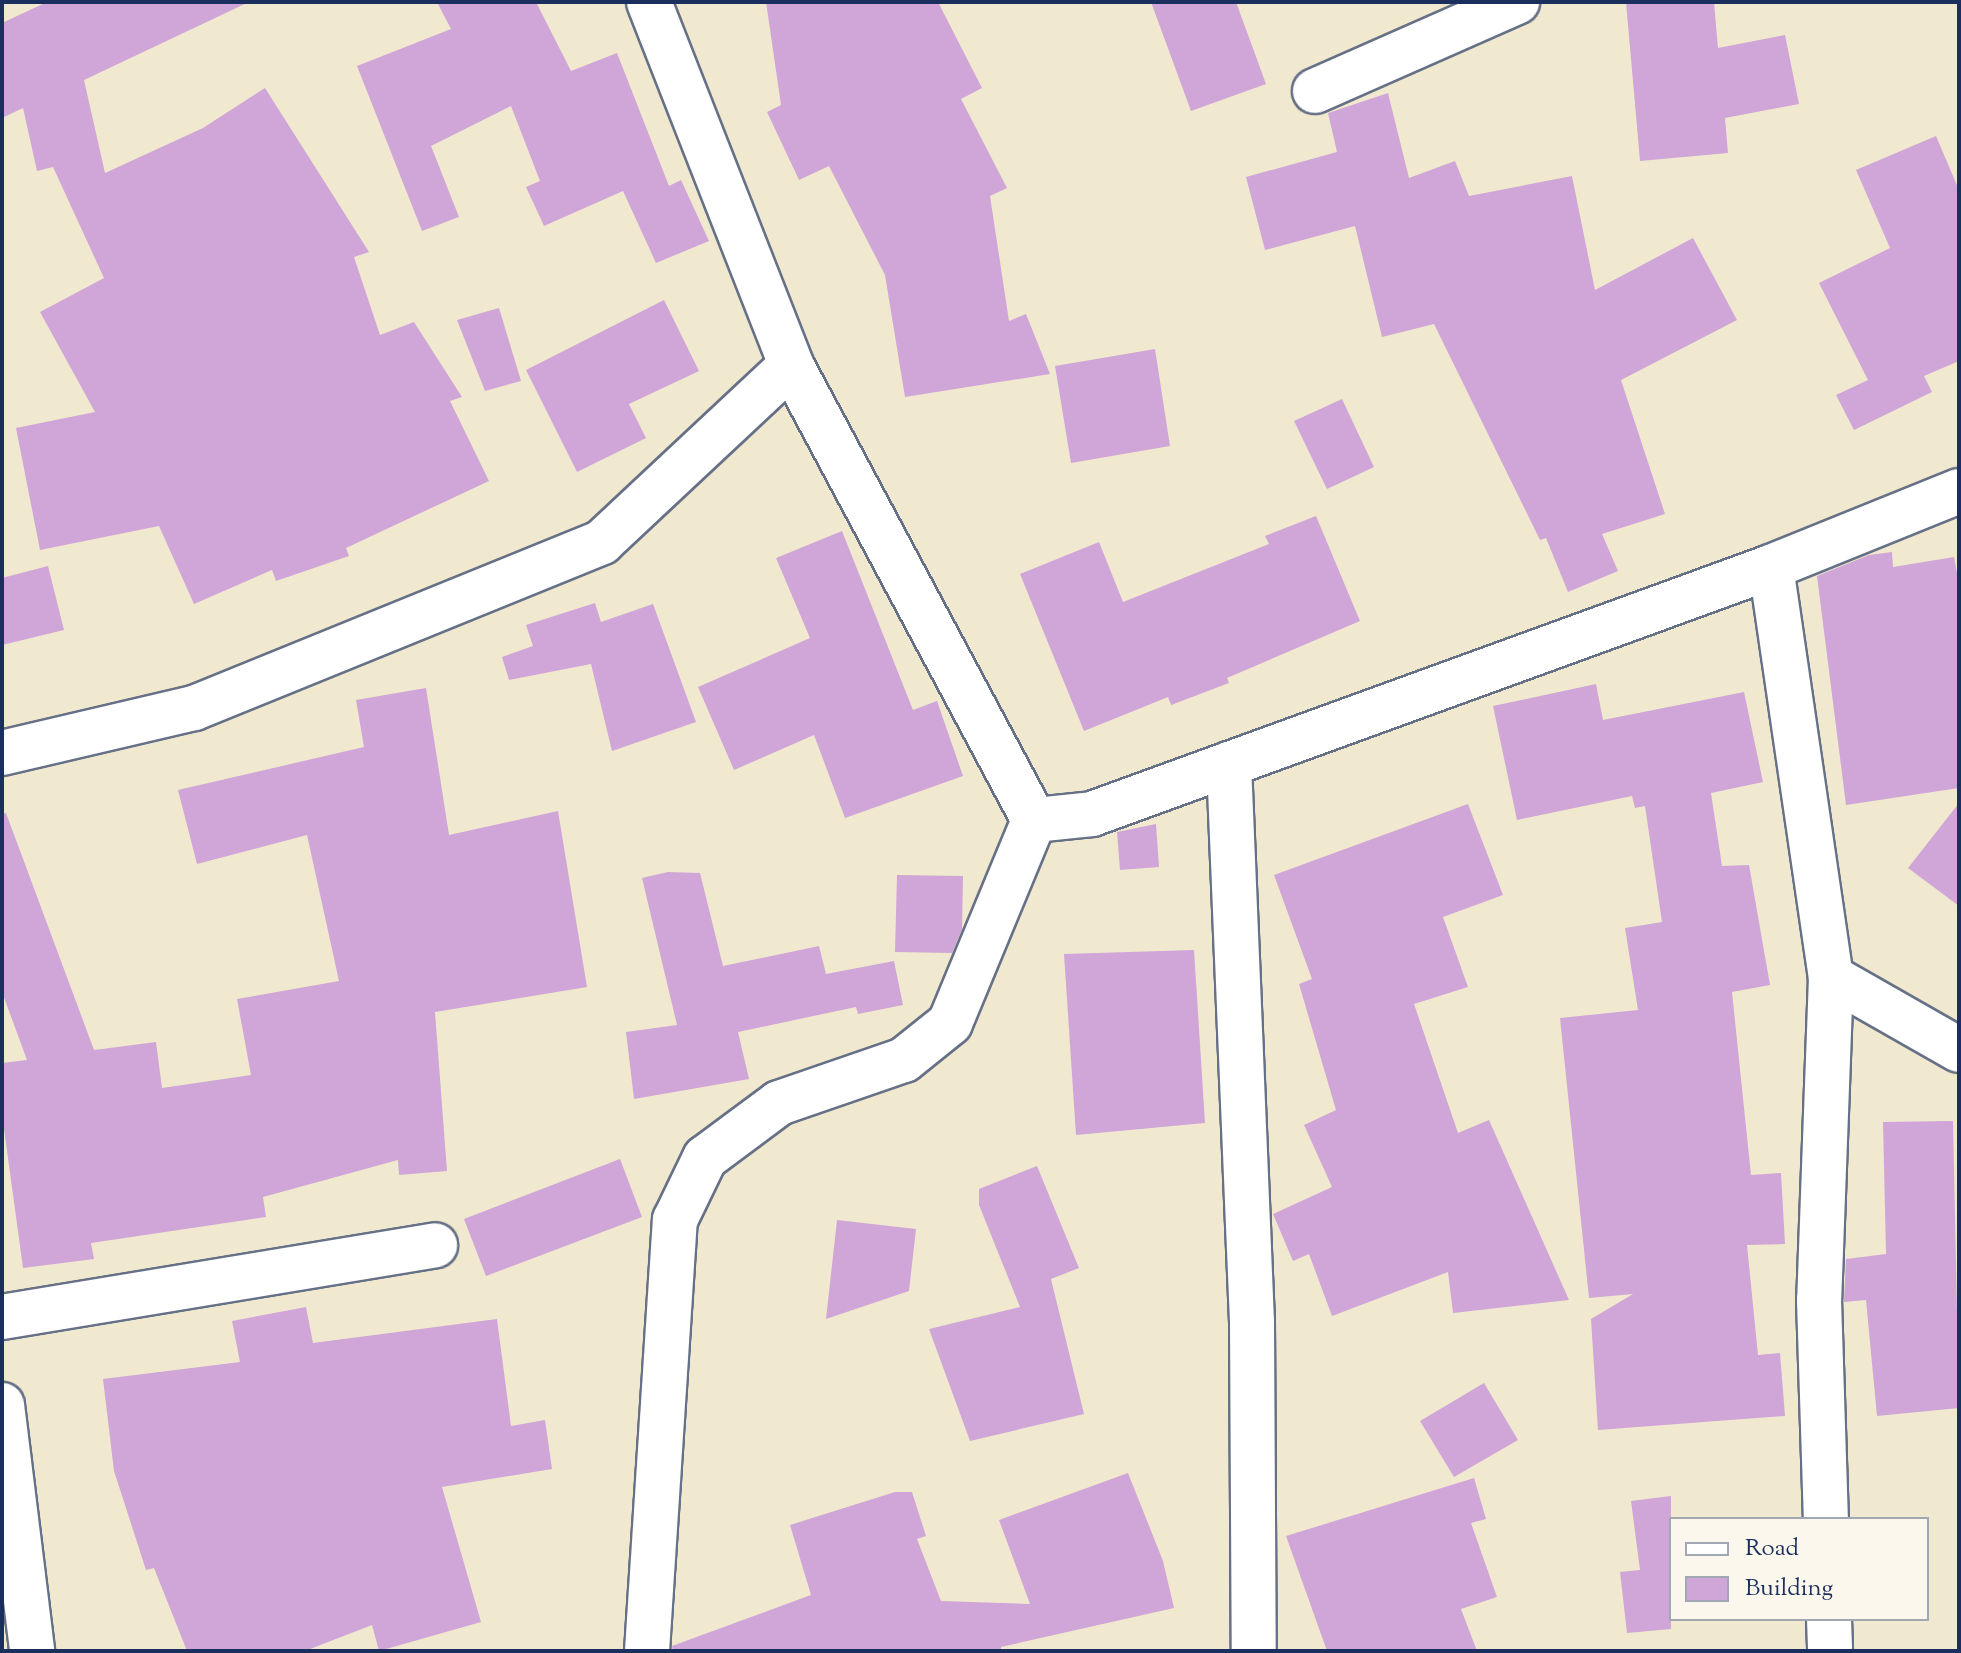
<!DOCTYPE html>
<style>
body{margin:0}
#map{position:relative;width:1961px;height:1653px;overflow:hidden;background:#f0e9cf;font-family:"Sorts Mill Goudy",serif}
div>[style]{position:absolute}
.building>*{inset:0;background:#cfa6d7}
.roads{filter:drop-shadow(2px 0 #667086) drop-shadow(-2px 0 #667086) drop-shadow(0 2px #667086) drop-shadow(0 -2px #667086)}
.minor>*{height:44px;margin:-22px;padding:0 22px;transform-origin:22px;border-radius:22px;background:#fff}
span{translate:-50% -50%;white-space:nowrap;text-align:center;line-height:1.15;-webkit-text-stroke:7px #fbf7ec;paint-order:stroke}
.frame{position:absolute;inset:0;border:4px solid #1b2f5e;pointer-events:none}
.legend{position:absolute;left:1669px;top:1517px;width:260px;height:104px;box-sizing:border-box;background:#fbf7ec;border:2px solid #a1a7b3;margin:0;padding:10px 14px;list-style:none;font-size:24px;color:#1b2f5e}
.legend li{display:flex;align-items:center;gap:16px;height:40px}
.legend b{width:40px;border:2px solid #a1a7b3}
</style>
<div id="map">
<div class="building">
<div style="clip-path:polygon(47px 2px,249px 2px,84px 80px,105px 173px,203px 128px,265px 88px,369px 252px,354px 257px,380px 335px,414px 322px,462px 397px,450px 401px,489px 481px,346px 548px,349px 556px,276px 581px,272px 570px,194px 604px,159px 526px,40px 550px,16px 428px,95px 412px,40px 312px,104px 278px,53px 167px,37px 171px,23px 108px,2px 118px,2px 23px)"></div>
<div style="clip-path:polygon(437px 2px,536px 2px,571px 71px,617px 53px,669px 186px,681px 180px,709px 241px,656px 263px,623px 191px,544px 226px,526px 187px,540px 181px,511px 106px,431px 146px,459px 217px,422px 231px,357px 66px,451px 29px)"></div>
<div style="clip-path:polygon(766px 2px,938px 2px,982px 88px,961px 99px,1007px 188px,990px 196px,1009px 321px,1026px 314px,1050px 374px,905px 397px,885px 275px,829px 166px,799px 180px,767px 112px,781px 105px)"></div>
<div style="clip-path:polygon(1151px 2px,1236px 2px,1266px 84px,1191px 111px)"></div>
<div style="clip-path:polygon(1626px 2px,1714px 2px,1718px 48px,1785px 35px,1799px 104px,1725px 118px,1728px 153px,1640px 161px)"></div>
<div style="clip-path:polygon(1388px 93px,1409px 178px,1455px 161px,1469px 196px,1572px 176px,1595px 290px,1693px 238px,1737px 320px,1621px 380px,1665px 514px,1602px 534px,1618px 571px,1568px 592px,1546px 538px,1540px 540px,1434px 324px,1382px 337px,1355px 226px,1265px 250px,1246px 177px,1337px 152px,1328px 113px)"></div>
<div style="clip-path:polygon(1936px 136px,1959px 190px,1959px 361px,1924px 376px,1932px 392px,1854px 430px,1836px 395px,1868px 380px,1819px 283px,1890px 248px,1856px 170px)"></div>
<div style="clip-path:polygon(664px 300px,699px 371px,629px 404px,646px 438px,577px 472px,526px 370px)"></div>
<div style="clip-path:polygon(499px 308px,521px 381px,485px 391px,457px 320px)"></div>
<div style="clip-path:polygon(1155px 349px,1170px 446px,1071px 463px,1055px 366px)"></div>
<div style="clip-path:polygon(1342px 399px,1374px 467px,1327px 489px,1294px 421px)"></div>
<div style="clip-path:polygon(1316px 516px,1360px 621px,1227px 678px,1229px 683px,1171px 705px,1168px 697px,1084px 731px,1020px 574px,1099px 542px,1123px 602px,1269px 544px,1265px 536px)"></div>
<div style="clip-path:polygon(842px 531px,913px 710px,937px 701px,963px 776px,845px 818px,814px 735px,734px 770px,698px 687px,810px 638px,776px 558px)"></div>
<div style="clip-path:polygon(1892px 552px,1893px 567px,1954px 557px,1959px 584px,1959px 788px,1846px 805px,1817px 576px,1869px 555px)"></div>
<div style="clip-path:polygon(48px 566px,64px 630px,2px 645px,2px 578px)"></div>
<div style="clip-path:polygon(595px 603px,601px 622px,653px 604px,696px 722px,612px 751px,591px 664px,509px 680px,502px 657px,533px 646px,526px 625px)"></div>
<div style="clip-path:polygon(1596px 684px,1603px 720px,1744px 692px,1763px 782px,1711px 793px,1722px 866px,1749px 865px,1770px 985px,1732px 992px,1751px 1175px,1781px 1173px,1785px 1244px,1747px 1245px,1758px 1355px,1780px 1353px,1785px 1416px,1598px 1430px,1591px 1319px,1633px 1294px,1589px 1298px,1560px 1018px,1638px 1010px,1625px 928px,1662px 922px,1645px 806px,1635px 808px,1632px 796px,1517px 820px,1493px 706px)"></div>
<div style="clip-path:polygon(426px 688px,449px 835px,558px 811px,587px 987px,435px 1012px,447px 1171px,399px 1175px,398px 1160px,263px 1197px,266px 1217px,91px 1243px,94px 1259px,23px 1268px,2px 1114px,2px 1063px,27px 1060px,2px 992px,2px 814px,6px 813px,94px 1050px,156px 1042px,162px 1088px,251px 1075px,237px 999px,339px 981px,307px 835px,197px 864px,178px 790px,364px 747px,356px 700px)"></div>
<div style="clip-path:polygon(1959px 803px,1959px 906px,1908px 868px)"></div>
<div style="clip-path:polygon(1468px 804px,1503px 895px,1443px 917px,1468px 987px,1414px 1004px,1458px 1133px,1489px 1120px,1569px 1300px,1453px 1313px,1448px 1272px,1332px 1316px,1309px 1254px,1293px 1261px,1273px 1214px,1332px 1187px,1304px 1125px,1336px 1110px,1299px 984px,1312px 979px,1274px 875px)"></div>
<div style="clip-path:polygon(1156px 824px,1159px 867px,1120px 870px,1117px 832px)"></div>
<div style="clip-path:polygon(668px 872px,700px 873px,723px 966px,819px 946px,826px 974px,894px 961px,903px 1005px,858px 1014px,856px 1007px,738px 1032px,749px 1079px,634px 1099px,626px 1032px,677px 1025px,642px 878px)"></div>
<div style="clip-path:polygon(897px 875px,963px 876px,962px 929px,952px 953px,895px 952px)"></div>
<div style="clip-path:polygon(1194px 950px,1205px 1123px,1076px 1135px,1064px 954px)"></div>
<div style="clip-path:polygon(1953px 1121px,1959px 1408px,1877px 1416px,1866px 1300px,1844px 1302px,1846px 1259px,1886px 1254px,1883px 1122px)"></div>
<div style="clip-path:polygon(620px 1159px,642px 1217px,486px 1276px,464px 1219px)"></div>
<div style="clip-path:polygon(1037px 1166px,1079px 1268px,1051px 1279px,1084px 1414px,970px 1441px,929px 1329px,1020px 1307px,979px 1205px,979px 1189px)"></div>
<div style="clip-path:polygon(837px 1220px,916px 1229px,909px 1291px,826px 1319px)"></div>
<div style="clip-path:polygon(306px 1307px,313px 1343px,497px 1319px,511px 1426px,545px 1420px,552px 1469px,442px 1487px,481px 1622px,379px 1651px,372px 1625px,305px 1651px,187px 1651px,154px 1568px,146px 1570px,114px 1471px,103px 1379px,240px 1362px,232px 1321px)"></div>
<div style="clip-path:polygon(1484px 1383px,1518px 1440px,1454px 1477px,1420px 1421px)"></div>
<div style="clip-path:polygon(1128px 1473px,1163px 1561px,1174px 1608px,1001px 1647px,1001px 1651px,673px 1651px,672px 1646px,811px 1595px,790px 1525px,895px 1492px,912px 1492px,926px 1536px,917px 1539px,941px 1601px,1030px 1604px,999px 1520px)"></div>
<div style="clip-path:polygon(1474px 1478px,1486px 1519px,1471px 1523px,1497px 1597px,1461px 1609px,1477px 1651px,1327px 1651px,1286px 1536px)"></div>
<div style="clip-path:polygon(1671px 1496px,1671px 1629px,1627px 1633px,1620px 1572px,1640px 1570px,1631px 1501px)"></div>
</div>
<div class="roads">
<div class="minor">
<div style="left:649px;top:2px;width:390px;rotate:68.6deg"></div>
<div style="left:791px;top:365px;width:516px;rotate:61.89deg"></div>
<div style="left:1034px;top:820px;width:58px;rotate:-5.9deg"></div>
<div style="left:1092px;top:814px;width:723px;rotate:-19.99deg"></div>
<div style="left:1771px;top:567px;width:203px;rotate:-22deg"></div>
<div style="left:1315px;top:91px;width:221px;rotate:-23.8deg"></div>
<div style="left:1771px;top:567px;width:414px;rotate:81.7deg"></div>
<div style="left:1831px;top:977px;width:323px;rotate:92.1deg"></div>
<div style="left:1819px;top:1300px;width:219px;rotate:88.2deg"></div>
<div style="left:2px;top:753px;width:197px;rotate:-13.2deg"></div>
<div style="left:194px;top:708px;width:440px;rotate:-22.1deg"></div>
<div style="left:602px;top:542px;width:259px;rotate:-43.1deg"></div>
<div style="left:1229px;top:764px;width:558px;rotate:87.64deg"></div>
<div style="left:1252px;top:1322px;width:329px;rotate:89.7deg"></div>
<div style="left:1831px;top:977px;width:147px;rotate:29.7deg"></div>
<div style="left:2px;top:1317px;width:439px;rotate:-9.4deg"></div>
<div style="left:2px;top:1405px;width:248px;rotate:83deg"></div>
<div style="left:1829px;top:1619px;width:32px;rotate:88deg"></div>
<div style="left:647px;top:1651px;width:432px;rotate:-86.3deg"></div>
<div style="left:675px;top:1220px;width:69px;rotate:-64.2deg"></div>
<div style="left:705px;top:1158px;width:92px;rotate:-36.6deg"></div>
<div style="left:779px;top:1103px;width:132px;rotate:-19deg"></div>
<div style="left:904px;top:1060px;width:59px;rotate:-38.8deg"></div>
<div style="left:950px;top:1023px;width:220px;rotate:-67.5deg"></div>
</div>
</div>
<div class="frame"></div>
<ul class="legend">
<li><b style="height:10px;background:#fff"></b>Road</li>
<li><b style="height:22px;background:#cfa6d7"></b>Building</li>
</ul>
</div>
